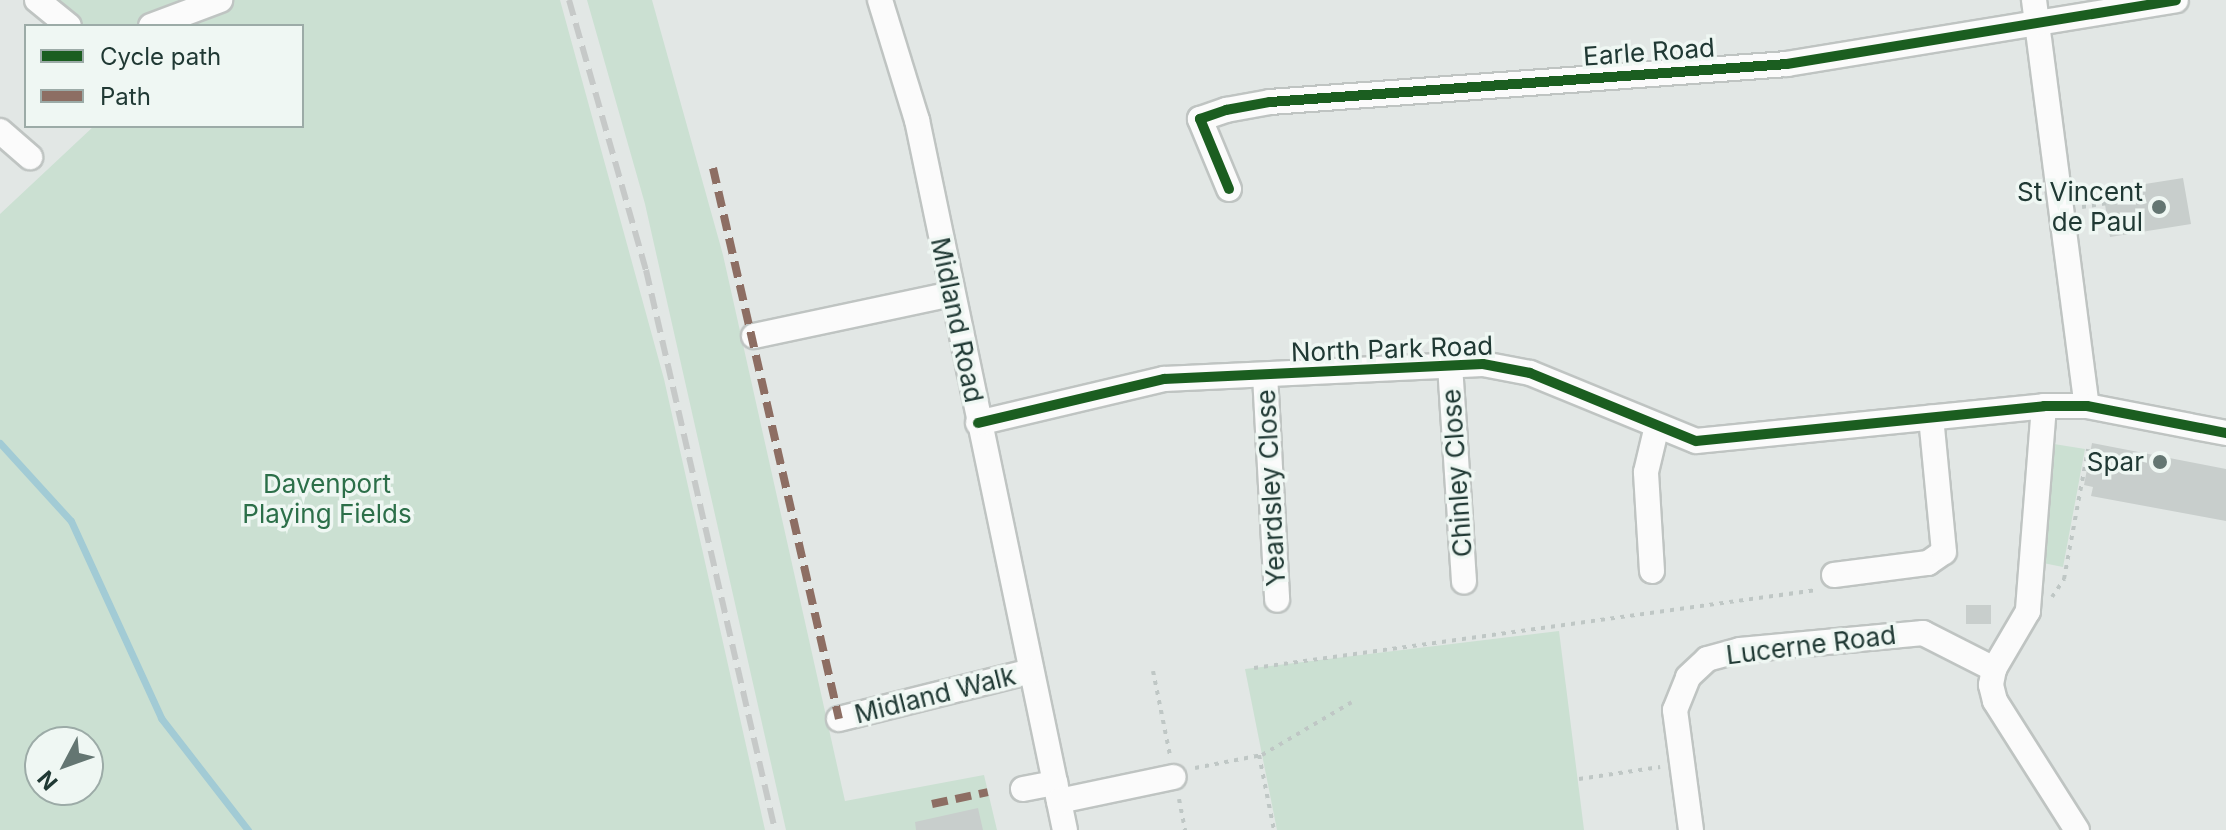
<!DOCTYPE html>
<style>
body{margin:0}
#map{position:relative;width:2226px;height:830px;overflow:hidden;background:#e2e7e5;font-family:Inter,sans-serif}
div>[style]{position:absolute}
.green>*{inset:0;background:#cbe0d2}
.stream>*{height:7px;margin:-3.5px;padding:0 3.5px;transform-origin:3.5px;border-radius:3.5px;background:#a2cbd5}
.building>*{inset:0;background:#c8cecc}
.path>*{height:4px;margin-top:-2px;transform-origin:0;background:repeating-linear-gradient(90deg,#bfc7c5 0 4px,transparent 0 10px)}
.roads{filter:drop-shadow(2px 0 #bfc4c2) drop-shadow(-2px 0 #bfc4c2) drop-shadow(0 2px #bfc4c2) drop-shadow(0 -2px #bfc4c2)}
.minor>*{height:24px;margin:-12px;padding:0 12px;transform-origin:12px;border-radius:12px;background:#fbfbfb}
.rail>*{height:6px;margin-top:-3px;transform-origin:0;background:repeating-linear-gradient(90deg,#c6c9c8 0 16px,transparent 0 24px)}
.quiet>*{height:8px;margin-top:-4px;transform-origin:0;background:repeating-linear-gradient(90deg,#8d6e63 0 16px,transparent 0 24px)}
.cycleway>*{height:10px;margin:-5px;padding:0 5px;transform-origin:5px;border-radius:5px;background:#1b5e20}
.dots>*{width:22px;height:22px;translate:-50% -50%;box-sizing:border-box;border:4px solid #eff7f3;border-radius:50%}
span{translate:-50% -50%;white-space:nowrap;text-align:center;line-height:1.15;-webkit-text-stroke:7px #eff7f3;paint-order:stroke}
.street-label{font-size:26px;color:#203934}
.poi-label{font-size:26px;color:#203934}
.right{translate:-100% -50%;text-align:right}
.park-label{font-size:26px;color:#2c6f49}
.legend{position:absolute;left:24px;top:24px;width:280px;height:104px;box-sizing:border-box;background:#eff7f3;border:2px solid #9caba7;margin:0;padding:10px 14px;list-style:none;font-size:24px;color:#203934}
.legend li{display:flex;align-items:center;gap:16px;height:40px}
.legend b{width:40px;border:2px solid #9caba7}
.north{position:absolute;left:24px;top:726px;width:80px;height:80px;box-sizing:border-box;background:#eff7f3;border:2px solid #9caba7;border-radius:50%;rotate:229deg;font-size:22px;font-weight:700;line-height:32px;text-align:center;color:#203934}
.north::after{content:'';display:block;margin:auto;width:28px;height:36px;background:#647672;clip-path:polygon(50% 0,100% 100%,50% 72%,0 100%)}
</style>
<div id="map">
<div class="green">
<div style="clip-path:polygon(evenodd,28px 0,560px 0,664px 379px,765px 830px,0 830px,0 214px,94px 126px,302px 126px,302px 26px,60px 26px,28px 0,40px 742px,88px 742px,88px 790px,40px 790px,40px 742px)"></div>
<div style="clip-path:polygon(587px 0,652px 0,723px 255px,845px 801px,984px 775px,997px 830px,786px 830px,645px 204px)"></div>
<div style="clip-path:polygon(2054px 444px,2085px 449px,2063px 567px,2043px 563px)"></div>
<div style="clip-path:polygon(1559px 631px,1584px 830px,1277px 830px,1245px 669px)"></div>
</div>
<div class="stream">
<div style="left:0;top:443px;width:105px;rotate:47.7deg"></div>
<div style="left:71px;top:521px;width:217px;rotate:65.4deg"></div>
<div style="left:161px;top:718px;width:142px;rotate:52.2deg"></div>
</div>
<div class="building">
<div style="clip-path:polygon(2183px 178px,2191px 224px,2110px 237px,2104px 198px,2126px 194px,2126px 187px)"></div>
<div style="clip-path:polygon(2092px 443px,2226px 469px,2226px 521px,2091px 496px,2093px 487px,2084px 485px)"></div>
<div style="clip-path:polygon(1966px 605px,1991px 605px,1991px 624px,1966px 624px)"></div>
<div style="clip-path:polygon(978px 808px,983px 830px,916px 830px,915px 822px)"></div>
</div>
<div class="path">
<div style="left:2082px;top:207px;width:47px;rotate:-8.7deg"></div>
<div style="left:2052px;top:597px;width:22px;rotate:-56deg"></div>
<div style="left:2064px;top:579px;width:132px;rotate:-79.5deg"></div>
<div style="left:1254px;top:668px;width:568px;rotate:-7.89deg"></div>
<div style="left:1153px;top:671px;width:86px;rotate:78.6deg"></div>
<div style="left:1259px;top:755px;width:76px;rotate:78.7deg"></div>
<div style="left:1195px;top:768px;width:68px;rotate:-11deg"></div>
<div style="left:1262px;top:755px;width:104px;rotate:-30.5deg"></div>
<div style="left:1579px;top:779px;width:82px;rotate:-8.4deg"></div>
<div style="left:1179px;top:799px;width:32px;rotate:79deg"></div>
</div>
<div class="roads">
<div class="minor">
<div style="left:37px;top:0;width:41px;rotate:39.1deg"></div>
<div style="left:880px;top:0;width:126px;rotate:72.9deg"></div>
<div style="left:917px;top:120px;width:725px;rotate:78.23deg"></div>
<div style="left:2034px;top:0;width:409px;rotate:82.6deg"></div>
<div style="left:151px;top:26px;width:74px;rotate:-20.6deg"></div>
<div style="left:0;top:131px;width:40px;rotate:41deg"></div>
<div style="left:1229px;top:189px;width:76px;rotate:-112.5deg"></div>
<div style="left:1200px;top:119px;width:28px;rotate:-19deg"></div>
<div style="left:1226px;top:110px;width:45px;rotate:-10.3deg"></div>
<div style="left:1270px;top:102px;width:518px;rotate:-4.2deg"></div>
<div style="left:1787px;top:64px;width:394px;rotate:-9.3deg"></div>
<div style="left:754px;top:336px;width:201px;rotate:-12deg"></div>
<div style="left:1450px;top:365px;width:217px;rotate:86.3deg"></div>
<div style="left:1265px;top:375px;width:225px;rotate:86.9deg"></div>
<div style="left:2044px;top:406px;width:206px;rotate:94.5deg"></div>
<div style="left:2028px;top:611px;width:67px;rotate:120.4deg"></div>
<div style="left:1994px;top:669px;width:16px;rotate:101deg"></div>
<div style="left:1991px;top:685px;width:16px;rotate:76deg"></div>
<div style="left:1995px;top:701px;width:153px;rotate:57.6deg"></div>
<div style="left:978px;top:423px;width:191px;rotate:-13.3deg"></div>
<div style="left:1164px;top:379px;width:319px;rotate:-2.7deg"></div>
<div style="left:1483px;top:364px;width:48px;rotate:10.8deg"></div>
<div style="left:1530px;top:373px;width:179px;rotate:22.3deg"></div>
<div style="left:1696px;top:441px;width:350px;rotate:-5.7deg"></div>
<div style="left:2044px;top:406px;width:43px"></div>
<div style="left:2087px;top:406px;width:142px;rotate:11deg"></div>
<div style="left:1652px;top:571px;width:99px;rotate:-93.5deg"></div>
<div style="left:1646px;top:472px;width:47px;rotate:-76.6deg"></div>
<div style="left:1834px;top:575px;width:95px;rotate:-7.3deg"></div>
<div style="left:1928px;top:563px;width:19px;rotate:-35deg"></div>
<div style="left:1944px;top:552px;width:135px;rotate:-95.5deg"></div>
<div style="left:839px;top:719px;width:198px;rotate:-14deg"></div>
<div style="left:1023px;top:789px;width:33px;rotate:-11deg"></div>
<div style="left:1059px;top:801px;width:117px;rotate:-11.8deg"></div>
<div style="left:1691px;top:830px;width:121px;rotate:-97.6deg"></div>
<div style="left:1675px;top:710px;width:35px;rotate:-68deg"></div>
<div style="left:1688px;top:677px;width:26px;rotate:-43deg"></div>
<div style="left:1707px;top:659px;width:34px;rotate:-15deg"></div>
<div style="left:1740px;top:650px;width:184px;rotate:-5.3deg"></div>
<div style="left:1923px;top:633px;width:80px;rotate:26.9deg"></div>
</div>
</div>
<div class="rail">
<div style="left:569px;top:0;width:281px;rotate:74.1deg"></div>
<div style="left:646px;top:270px;width:575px;rotate:77.03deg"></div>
</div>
<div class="quiet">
<div style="left:713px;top:168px;width:565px;rotate:77.12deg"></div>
<div style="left:932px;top:804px;width:57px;rotate:-12.1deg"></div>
</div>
<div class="cycleway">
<div style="left:1229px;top:189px;width:76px;rotate:-112.5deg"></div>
<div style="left:1200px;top:119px;width:28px;rotate:-19deg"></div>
<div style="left:1226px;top:110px;width:45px;rotate:-10.3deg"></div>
<div style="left:1270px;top:102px;width:518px;rotate:-4.2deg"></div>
<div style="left:1787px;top:64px;width:394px;rotate:-9.3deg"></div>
<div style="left:978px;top:423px;width:191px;rotate:-13.3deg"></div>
<div style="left:1164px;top:379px;width:319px;rotate:-2.7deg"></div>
<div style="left:1483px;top:364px;width:48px;rotate:10.8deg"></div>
<div style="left:1530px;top:373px;width:179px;rotate:22.3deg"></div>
<div style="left:1696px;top:441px;width:350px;rotate:-5.7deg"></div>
<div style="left:2044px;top:406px;width:43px"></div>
<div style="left:2087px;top:406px;width:142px;rotate:11deg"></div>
</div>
<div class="dots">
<div style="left:2159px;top:207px;background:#647672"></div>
<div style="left:2160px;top:462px;background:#647672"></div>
</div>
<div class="street-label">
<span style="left:1649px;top:52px;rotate:-4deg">Earle Road</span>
<span style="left:957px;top:320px;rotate:78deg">Midland Road</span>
<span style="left:1392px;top:349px;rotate:-2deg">North Park Road</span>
<span style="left:1457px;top:473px;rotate:-94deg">Chinley Close</span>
<span style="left:1271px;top:488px;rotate:-93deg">Yeardsley Close</span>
<span style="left:1811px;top:645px;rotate:-7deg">Lucerne Road</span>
<span style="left:935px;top:695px;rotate:-14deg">Midland Walk</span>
</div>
<div class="poi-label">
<span class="right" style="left:2143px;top:207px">St Vincent<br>de Paul</span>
<span class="right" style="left:2144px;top:462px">Spar</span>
</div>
<div class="park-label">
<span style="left:327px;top:499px">Davenport<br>Playing Fields</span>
</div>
<ul class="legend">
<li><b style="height:10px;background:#1b5e20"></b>Cycle path</li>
<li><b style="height:10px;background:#8d6e63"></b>Path</li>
</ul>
<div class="north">N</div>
</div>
